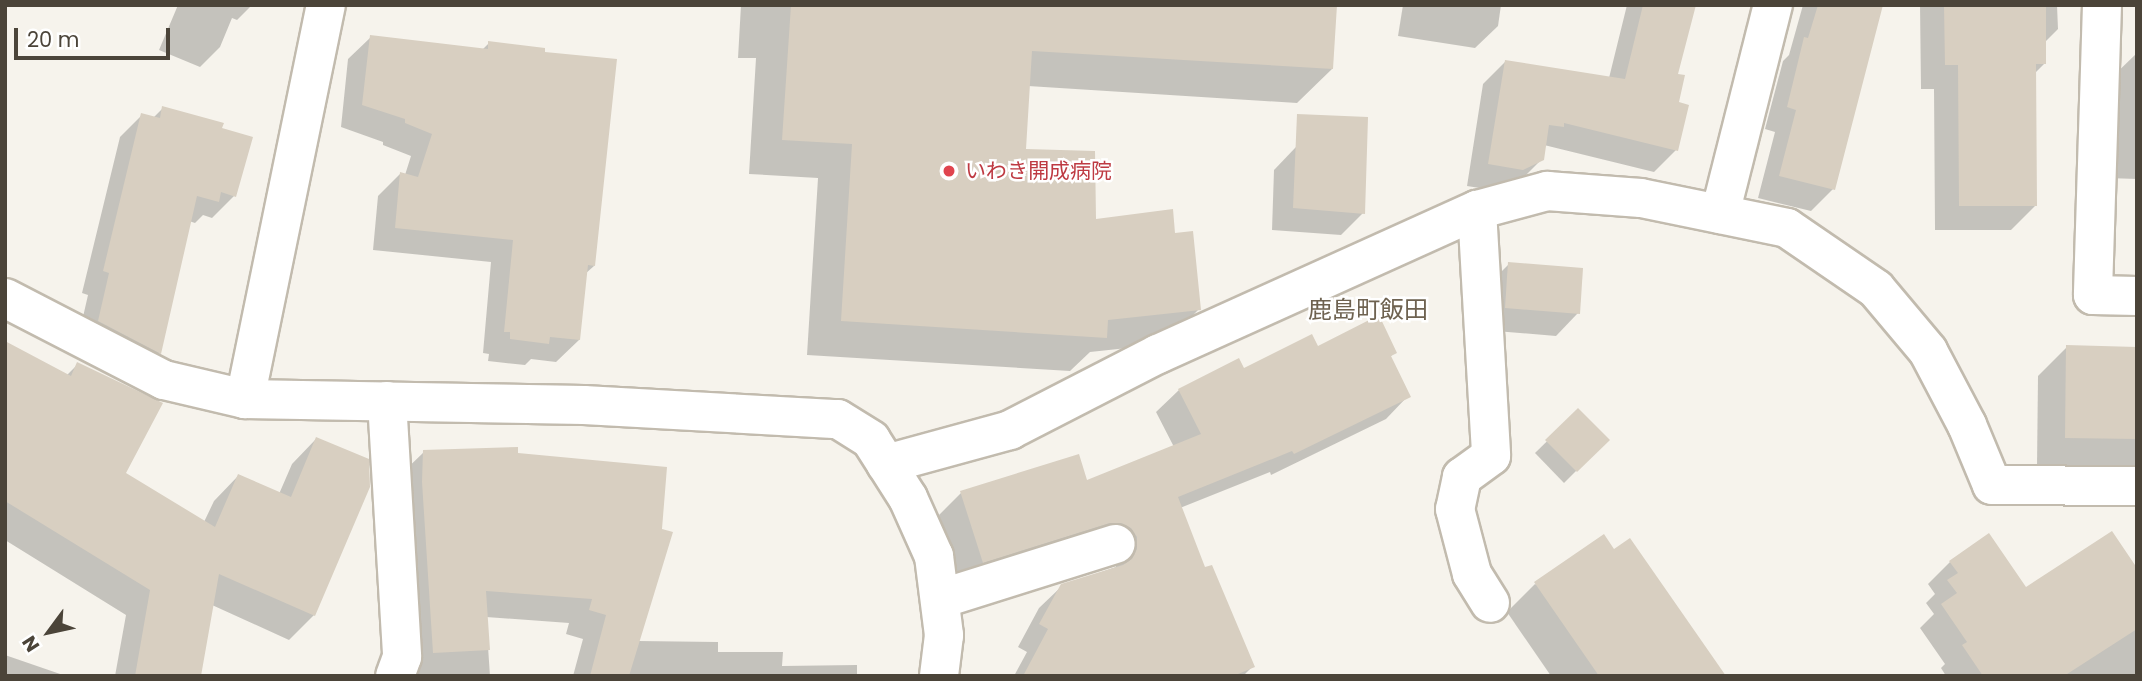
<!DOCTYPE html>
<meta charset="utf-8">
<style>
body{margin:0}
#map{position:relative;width:2142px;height:681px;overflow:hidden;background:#f6f3ec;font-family:Poppins,"Noto Sans JP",sans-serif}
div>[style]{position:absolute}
.shadow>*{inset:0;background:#0003}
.building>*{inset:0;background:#d8cfc1}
.roads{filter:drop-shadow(2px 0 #c2bbae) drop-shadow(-2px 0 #c2bbae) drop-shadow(0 2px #c2bbae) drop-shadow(0 -2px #c2bbae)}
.minor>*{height:38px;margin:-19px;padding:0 19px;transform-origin:19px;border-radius:19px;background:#fff}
.dots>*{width:19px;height:19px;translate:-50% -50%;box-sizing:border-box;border:4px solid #fff;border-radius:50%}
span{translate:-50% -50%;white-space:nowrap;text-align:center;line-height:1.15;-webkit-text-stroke:5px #fff;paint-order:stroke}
.health-label{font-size:21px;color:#be3a42}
.left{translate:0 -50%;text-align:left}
.quarter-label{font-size:24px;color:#6e6250}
.frame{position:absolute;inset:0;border:7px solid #4b4439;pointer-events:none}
.north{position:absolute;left:14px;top:597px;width:70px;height:70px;-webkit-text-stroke:5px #fff;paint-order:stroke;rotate:237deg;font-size:19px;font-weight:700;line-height:28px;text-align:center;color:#4b4439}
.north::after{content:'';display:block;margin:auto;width:24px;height:32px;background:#4b4439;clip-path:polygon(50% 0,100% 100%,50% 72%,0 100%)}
.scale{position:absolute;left:14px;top:28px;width:156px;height:32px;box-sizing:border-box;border:4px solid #4b4439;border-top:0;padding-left:9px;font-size:21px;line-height:24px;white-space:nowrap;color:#4b4439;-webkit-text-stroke:5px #fff;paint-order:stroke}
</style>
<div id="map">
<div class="shadow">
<div style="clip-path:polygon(178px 5px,252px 5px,237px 20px,232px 18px,220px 47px,200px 67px,159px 50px)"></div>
<div style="clip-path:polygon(741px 5px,1336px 5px,1332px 69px,1297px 103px,1028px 86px,1024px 151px,1094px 221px,1173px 234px,1199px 309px,1165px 344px,1090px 352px,1070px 371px,807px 355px,818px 178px,749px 174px,756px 58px,738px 58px)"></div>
<div style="clip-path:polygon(1403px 5px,1501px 5px,1498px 26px,1475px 48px,1398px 36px)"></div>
<div style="clip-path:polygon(1627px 5px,1694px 5px,1676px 75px,1676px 150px,1654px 172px,1544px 145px,1542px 159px,1519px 182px,1499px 191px,1467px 186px,1483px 84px,1505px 62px,1609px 78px)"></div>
<div style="clip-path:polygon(1803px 5px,1881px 5px,1833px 189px,1811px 211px,1758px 198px,1775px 132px,1765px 129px,1783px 61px,1789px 55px)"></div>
<div style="clip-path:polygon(1920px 5px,2057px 5px,2058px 29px,2045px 42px,2045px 63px,2034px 74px,2036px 205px,2011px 230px,1935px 230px,1934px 89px,1921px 89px)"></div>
<div style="clip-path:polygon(371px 37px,482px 50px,489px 43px,594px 266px,585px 274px,579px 340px,556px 362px,531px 359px,525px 365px,488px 361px,489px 354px,483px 353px,491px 262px,373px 250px,378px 196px,400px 174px,405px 175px,411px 156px,383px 145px,383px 142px,341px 127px,348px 59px)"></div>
<div style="clip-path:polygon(2137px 53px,2137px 179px,2107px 178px,2108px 81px)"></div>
<div style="clip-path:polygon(163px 108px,220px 129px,234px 196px,212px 218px,203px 215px,195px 223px,189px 221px,160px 353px,138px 375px,77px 343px,88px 295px,82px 293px,120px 137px,142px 115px,153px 118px)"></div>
<div style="clip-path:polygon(1296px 147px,1363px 213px,1341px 235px,1272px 230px,1274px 170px)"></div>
<div style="clip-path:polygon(1509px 264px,1578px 313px,1556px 336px,1483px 330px,1487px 286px)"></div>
<div style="clip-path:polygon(5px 343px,67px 375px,78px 364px,124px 474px,204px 522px,214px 501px,238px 476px,279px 494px,292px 464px,316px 439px,314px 615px,289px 640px,212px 605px,199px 676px,115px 676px,126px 615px,5px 540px)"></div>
<div style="clip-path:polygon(2067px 347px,2137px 348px,2137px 468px,2037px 466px,2038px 376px)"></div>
<div style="clip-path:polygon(1317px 348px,1395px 352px,1389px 358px,1408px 396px,1386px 419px,1271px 475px,1270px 472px,1180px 508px,1204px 569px,1253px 666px,1243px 676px,1014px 676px,1027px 652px,1018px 647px,1039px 608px,1062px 586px,1116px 567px,1115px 560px,961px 584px,939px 515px,961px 493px,1086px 482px,1174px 447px,1156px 412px,1179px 390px)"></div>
<div style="clip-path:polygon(1578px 411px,1607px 440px,1564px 483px,1535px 453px)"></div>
<div style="clip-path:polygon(424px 452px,517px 455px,638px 641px,718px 642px,718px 652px,783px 652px,782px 666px,857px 665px,857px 676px,573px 676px,583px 639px,566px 634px,569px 623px,486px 617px,490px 676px,409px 676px,399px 476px)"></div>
<div style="clip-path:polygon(1950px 562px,2026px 590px,2137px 571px,2137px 676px,1946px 676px,1941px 668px,1945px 664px,1920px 628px,1934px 614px,1926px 603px,1935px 594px,1928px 584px)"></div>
<div style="clip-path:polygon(1535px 584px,1702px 676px,1551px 676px,1507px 612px)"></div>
<div style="clip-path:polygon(5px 655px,66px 676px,5px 676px)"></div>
</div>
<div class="building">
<div style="clip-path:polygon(791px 5px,1337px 5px,1333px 69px,1032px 51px,1026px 149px,1095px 151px,1096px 219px,1173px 209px,1175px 233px,1193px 231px,1201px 310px,1108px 320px,1107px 338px,841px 321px,852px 144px,782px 140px)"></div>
<div style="clip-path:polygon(1643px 5px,1696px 5px,1678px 74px,1685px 75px,1679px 102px,1689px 105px,1678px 151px,1564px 123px,1564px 127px,1549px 125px,1544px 160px,1523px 170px,1488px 164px,1505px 60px,1625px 79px)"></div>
<div style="clip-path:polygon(1818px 5px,1883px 5px,1835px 190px,1779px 176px,1796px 110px,1787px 107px,1804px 37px,1808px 38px)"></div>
<div style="clip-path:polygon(1944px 5px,2046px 5px,2046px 64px,2036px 64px,2037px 206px,1959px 206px,1958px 65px,1945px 65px)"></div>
<div style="clip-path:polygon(370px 35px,488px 49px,488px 41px,545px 48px,545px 52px,617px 59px,595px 266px,588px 265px,580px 340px,550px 337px,549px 344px,510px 339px,510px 332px,504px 332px,513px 240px,395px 228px,400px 172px,418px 177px,432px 134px,405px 123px,405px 119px,362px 105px)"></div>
<div style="clip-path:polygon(162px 106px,224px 123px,222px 128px,253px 137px,236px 197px,221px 192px,219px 202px,197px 196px,161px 354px,98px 321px,109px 273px,103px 271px,141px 113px,160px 118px)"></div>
<div style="clip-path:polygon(1297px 114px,1368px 117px,1365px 214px,1293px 208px)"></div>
<div style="clip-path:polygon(1508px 262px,1583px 268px,1580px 314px,1505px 308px)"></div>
<div style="clip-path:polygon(1379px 315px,1397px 353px,1391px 356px,1411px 397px,1294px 454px,1292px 451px,1178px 497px,1205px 567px,1212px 565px,1255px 667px,1233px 676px,1023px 676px,1048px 629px,1039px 624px,1061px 584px,1123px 565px,1132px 559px,1137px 549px,1137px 537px,1131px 528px,1121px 523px,1110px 523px,983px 563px,960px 491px,1079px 454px,1087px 480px,1201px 434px,1178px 389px,1239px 358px,1244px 368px,1312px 334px,1318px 346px)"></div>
<div style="clip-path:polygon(5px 341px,71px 376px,77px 362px,163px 403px,126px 473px,215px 527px,238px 474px,291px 497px,316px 437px,369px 459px,370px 487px,315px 616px,219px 574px,201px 676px,135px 676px,150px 590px,5px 501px)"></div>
<div style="clip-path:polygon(2066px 345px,2137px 347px,2137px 439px,2065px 438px)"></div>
<div style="clip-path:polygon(1578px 408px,1610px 440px,1577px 472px,1545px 440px)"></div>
<div style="clip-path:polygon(518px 447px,518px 453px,667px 467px,662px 529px,673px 532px,629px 676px,590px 676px,606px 615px,589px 610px,592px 599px,486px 591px,490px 650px,433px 653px,422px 482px,423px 450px)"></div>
<div style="clip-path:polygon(2112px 531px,2137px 568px,2137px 629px,2064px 676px,1983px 676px,1962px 645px,1967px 642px,1941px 604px,1957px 593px,1947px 580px,1958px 573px,1949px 561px,1989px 533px,2026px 587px)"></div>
<div style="clip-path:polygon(1604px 534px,1614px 549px,1630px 538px,1726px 676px,1599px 676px,1534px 582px)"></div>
</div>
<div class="roads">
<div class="minor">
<div style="left:2102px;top:5px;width:290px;rotate:91.8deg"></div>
<div style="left:2093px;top:295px;width:44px;rotate:1.3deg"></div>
<div style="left:1477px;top:210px;width:246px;rotate:86.7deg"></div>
<div style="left:1491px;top:456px;width:36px;rotate:144deg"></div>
<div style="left:1462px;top:477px;width:33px;rotate:102deg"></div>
<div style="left:1455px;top:509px;width:67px;rotate:75.3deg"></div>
<div style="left:1472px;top:574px;width:34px;rotate:58deg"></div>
<div style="left:1720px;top:214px;width:216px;rotate:-75.8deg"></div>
<div style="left:5px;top:298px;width:179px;rotate:27.3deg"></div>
<div style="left:164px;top:380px;width:83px;rotate:13.2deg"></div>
<div style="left:245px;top:399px;width:339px;rotate:1deg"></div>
<div style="left:584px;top:405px;width:254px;rotate:3.2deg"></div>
<div style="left:838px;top:419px;width:39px;rotate:32deg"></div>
<div style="left:871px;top:440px;width:69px;rotate:57.5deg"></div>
<div style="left:908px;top:498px;width:64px;rotate:65.9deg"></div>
<div style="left:934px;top:556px;width:80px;rotate:82.8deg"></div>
<div style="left:944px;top:635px;width:41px;rotate:97deg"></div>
<div style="left:245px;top:399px;width:402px;rotate:-78.4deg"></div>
<div style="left:387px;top:401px;width:256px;rotate:86.6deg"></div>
<div style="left:402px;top:657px;width:20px;rotate:110deg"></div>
<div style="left:886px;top:464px;width:129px;rotate:-15.3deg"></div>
<div style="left:1010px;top:430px;width:166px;rotate:-27.2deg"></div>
<div style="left:1158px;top:354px;width:350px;rotate:-24.3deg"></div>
<div style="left:1477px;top:210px;width:73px;rotate:-15.2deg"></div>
<div style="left:1547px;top:191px;width:94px;rotate:4.3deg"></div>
<div style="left:1641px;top:198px;width:149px;rotate:11.6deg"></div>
<div style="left:1787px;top:228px;width:108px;rotate:34.4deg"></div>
<div style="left:1876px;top:289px;width:81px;rotate:50deg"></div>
<div style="left:1928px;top:351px;width:84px;rotate:62.2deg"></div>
<div style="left:1967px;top:425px;width:65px;rotate:67.4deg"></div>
<div style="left:1992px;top:485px;width:145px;rotate:0.4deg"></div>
<div style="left:940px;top:599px;width:184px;rotate:-17.4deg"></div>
</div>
</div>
<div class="dots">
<div style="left:949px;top:171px;background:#e0444e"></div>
</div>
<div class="health-label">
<span class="left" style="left:965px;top:171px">いわき開成病院</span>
</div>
<div class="quarter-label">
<span style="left:1368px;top:310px">鹿島町飯田</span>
</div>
<div class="frame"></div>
<div class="north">N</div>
<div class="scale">20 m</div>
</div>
